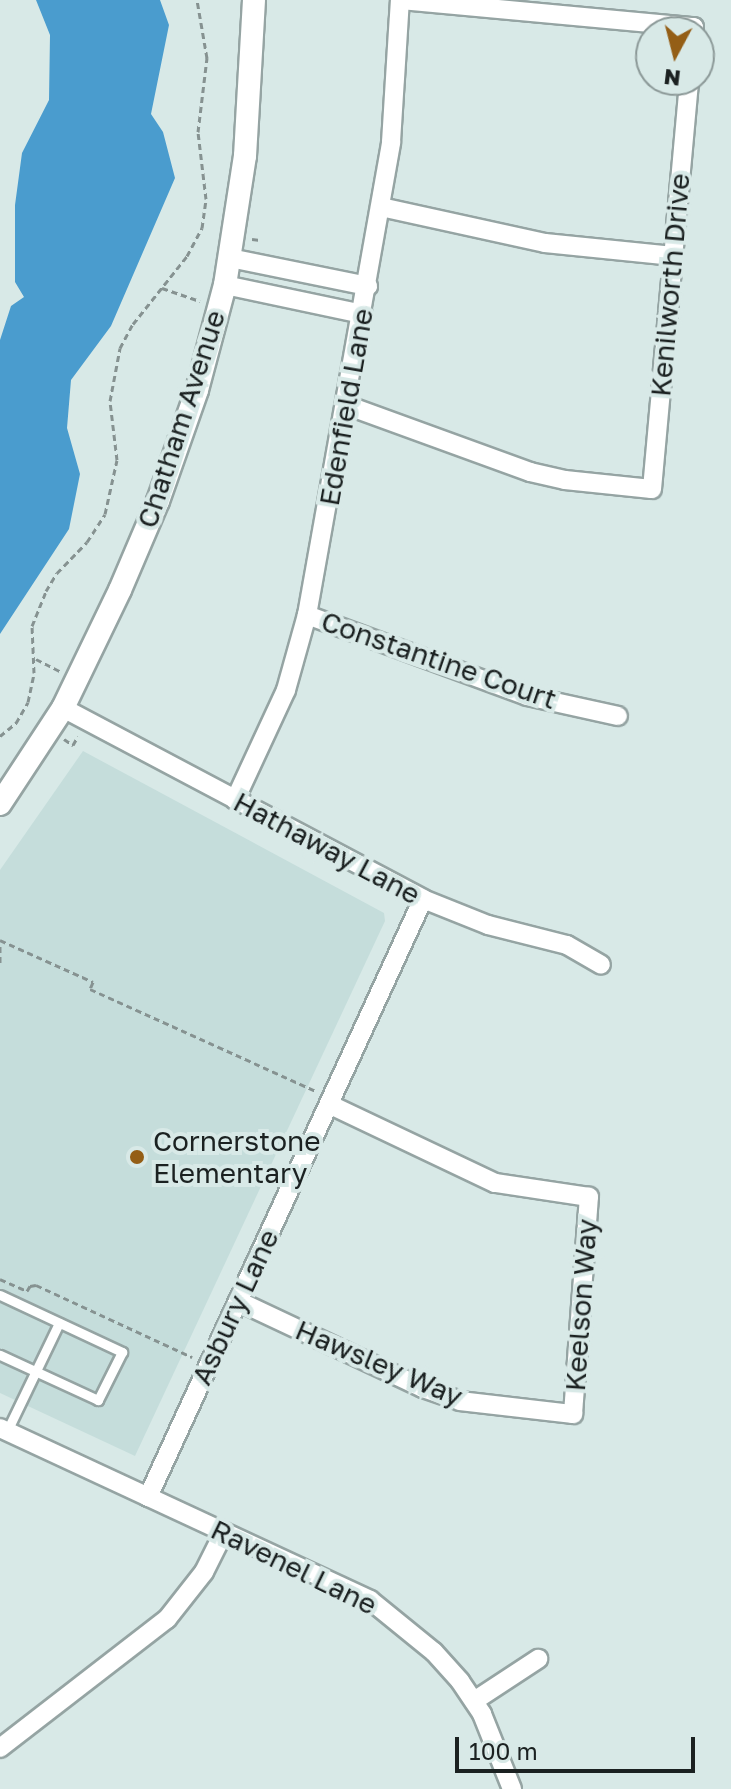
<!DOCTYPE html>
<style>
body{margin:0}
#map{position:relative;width:731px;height:1789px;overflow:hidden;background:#d8e9e7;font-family:"Golos Text",sans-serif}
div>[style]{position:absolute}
.built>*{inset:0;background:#c5dddb}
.water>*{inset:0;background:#4a9cce}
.path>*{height:3px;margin-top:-1.5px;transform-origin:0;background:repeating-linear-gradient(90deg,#869291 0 6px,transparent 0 10px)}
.roads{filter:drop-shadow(2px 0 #95a4a3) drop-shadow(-2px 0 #95a4a3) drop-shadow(0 2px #95a4a3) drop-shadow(0 -2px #95a4a3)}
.service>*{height:9px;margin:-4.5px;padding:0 4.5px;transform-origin:4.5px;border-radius:4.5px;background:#fff}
.minor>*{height:18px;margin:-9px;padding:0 9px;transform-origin:9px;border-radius:9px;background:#fff}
.tertiary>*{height:22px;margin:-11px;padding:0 11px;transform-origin:11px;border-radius:11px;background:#fff}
.dots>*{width:22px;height:22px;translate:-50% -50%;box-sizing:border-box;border:4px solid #d8e9e7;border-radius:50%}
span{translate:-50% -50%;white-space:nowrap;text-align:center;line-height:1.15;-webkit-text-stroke:8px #d8e9e7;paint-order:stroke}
.street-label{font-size:28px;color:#1b2121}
.poi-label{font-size:28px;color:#1b2121}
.left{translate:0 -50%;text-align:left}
.north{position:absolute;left:635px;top:16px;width:80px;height:80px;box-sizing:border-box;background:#d8e9e7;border:2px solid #8c9998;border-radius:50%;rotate:187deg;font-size:22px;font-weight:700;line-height:32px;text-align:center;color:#1b2121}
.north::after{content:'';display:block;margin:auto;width:28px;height:36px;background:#945e16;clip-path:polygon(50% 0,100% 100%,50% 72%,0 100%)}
.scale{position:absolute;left:455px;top:1737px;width:240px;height:36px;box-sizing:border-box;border:4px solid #1b2121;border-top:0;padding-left:10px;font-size:24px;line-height:28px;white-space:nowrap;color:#1b2121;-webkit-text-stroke:6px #d8e9e7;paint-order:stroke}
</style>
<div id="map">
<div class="built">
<div style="clip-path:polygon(83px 751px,384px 913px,385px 921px,135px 1456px,0 1393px,0 870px)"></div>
</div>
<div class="water">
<div style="clip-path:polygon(36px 0,160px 0,169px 25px,151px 114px,163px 132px,175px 178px,111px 326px,71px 380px,67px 428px,80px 474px,69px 529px,0 634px,0 340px,11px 306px,24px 297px,15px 282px,15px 205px,22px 153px,49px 100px,50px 35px)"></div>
</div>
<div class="path">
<div style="left:252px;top:239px;width:8px;rotate:7deg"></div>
<div style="left:162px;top:288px;width:40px;rotate:18.9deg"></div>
<div style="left:36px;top:659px;width:28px;rotate:27deg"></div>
<div style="left:0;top:736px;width:21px;rotate:-39deg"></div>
<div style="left:16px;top:723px;width:24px;rotate:-60deg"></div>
<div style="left:28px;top:702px;width:30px;rotate:-78deg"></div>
<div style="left:34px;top:673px;width:47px;rotate:-92.4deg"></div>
<div style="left:32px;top:626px;width:38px;rotate:-68deg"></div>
<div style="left:46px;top:591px;width:21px;rotate:-59deg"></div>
<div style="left:57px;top:573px;width:43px;rotate:-45.9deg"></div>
<div style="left:87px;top:542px;width:33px;rotate:-57deg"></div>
<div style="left:105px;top:514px;width:55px;rotate:-77.5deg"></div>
<div style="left:117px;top:460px;width:59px;rotate:-96.8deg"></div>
<div style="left:110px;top:401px;width:54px;rotate:-79.3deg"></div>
<div style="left:120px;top:348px;width:27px;rotate:-62deg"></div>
<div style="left:133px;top:324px;width:87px;rotate:-51.5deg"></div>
<div style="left:187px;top:256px;width:32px;rotate:-62deg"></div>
<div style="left:202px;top:228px;width:29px;rotate:-82deg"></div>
<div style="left:206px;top:199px;width:67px;rotate:-96.8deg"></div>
<div style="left:198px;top:132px;width:75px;rotate:-83.1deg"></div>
<div style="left:207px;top:58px;width:59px;rotate:-99.8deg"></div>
<div style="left:64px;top:739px;width:11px;rotate:34deg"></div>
<div style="left:73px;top:745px;width:10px;rotate:-61deg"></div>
<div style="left:0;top:940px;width:102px;rotate:24.3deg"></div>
<div style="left:93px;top:982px;width:8px;rotate:113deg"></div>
<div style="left:90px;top:989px;width:248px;rotate:24.3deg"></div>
<div style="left:0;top:946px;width:20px;rotate:90deg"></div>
<div style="left:0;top:1279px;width:30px;rotate:24deg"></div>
<div style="left:27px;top:1291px;width:6px;rotate:-59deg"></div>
<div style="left:30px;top:1286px;width:6px;rotate:-9deg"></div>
<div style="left:36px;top:1285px;width:172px;rotate:24.8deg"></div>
</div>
<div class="roads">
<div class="service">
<div style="left:0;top:1295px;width:135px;rotate:25deg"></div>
<div style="left:122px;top:1352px;width:54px;rotate:116.6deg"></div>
<div style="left:98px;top:1400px;width:108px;rotate:-155.3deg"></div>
<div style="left:7px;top:1431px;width:120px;rotate:-64.3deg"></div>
</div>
<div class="minor">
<div style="left:401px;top:0;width:294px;rotate:5.3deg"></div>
<div style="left:694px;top:27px;width:5px;rotate:101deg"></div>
<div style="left:381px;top:207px;width:168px;rotate:12.4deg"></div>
<div style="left:545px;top:243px;width:129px;rotate:5.8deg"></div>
<div style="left:230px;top:258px;width:141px;rotate:11.5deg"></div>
<div style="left:225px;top:285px;width:141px;rotate:11.9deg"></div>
<div style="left:346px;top:405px;width:196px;rotate:20deg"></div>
<div style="left:530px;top:472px;width:36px;rotate:13deg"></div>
<div style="left:565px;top:480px;width:87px;rotate:5.9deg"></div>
<div style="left:652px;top:489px;width:411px;rotate:-84.8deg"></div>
<div style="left:307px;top:615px;width:234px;rotate:20.2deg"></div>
<div style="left:527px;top:696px;width:93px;rotate:12.4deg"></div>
<div style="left:63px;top:708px;width:408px;rotate:27.9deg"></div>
<div style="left:423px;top:899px;width:70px;rotate:21.8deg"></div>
<div style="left:488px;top:925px;width:81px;rotate:14.2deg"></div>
<div style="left:567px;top:945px;width:39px;rotate:30deg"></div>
<div style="left:235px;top:800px;width:121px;rotate:-65.1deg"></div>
<div style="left:286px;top:690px;width:78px;rotate:-74.4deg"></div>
<div style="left:307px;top:615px;width:480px;rotate:-79.9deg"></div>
<div style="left:391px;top:142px;width:142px;rotate:-86.4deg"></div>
<div style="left:238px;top:1301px;width:204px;rotate:25.2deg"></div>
<div style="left:423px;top:1388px;width:39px;rotate:19deg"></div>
<div style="left:460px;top:1401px;width:114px;rotate:6.6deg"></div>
<div style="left:573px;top:1414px;width:218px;rotate:-85.8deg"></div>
<div style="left:589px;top:1197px;width:95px;rotate:-171.5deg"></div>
<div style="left:495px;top:1183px;width:184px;rotate:-154.6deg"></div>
<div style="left:0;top:1428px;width:408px;rotate:24.9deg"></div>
<div style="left:370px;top:1600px;width:82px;rotate:39.1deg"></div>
<div style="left:434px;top:1652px;width:39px;rotate:48deg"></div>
<div style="left:460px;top:1681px;width:40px;rotate:56deg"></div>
<div style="left:482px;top:1714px;width:81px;rotate:68.2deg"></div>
<div style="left:148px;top:1497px;width:658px;rotate:-65.3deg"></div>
<div style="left:474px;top:1701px;width:77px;rotate:-33.3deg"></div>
<div style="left:0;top:1748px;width:211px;rotate:-37.7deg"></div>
<div style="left:167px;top:1619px;width:60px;rotate:-51.8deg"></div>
<div style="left:204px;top:1572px;width:45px;rotate:-63.4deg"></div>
</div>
<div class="tertiary">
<div style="left:0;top:804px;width:115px;rotate:-56.7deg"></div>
<div style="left:63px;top:708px;width:131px;rotate:-64.2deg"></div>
<div style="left:120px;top:590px;width:97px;rotate:-66.9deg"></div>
<div style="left:158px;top:501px;width:118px;rotate:-70.6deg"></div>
<div style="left:197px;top:390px;width:109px;rotate:-75.1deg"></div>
<div style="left:225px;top:285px;width:131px;rotate:-81.2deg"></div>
<div style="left:245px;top:156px;width:156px;rotate:-86.7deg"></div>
</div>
</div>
<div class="dots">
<div style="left:137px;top:1157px;background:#945e16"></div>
</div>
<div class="street-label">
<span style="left:670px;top:285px;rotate:-85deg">Kenilworth Drive</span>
<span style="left:346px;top:407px;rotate:-80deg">Edenfield Lane</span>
<span style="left:181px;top:419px;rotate:-72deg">Chatham Avenue</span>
<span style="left:439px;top:660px;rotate:19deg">Constantine Court</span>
<span style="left:327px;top:848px;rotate:28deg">Hathaway Lane</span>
<span style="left:581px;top:1305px;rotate:-86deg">Keelson Way</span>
<span style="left:235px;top:1307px;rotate:-65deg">Asbury Lane</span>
<span style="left:379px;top:1363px;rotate:23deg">Hawsley Way</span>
<span style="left:294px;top:1567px;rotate:26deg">Ravenel Lane</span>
</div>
<div class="poi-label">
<span class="left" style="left:153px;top:1157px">Cornerstone<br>Elementary</span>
</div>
<div class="north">N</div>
<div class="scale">100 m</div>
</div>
